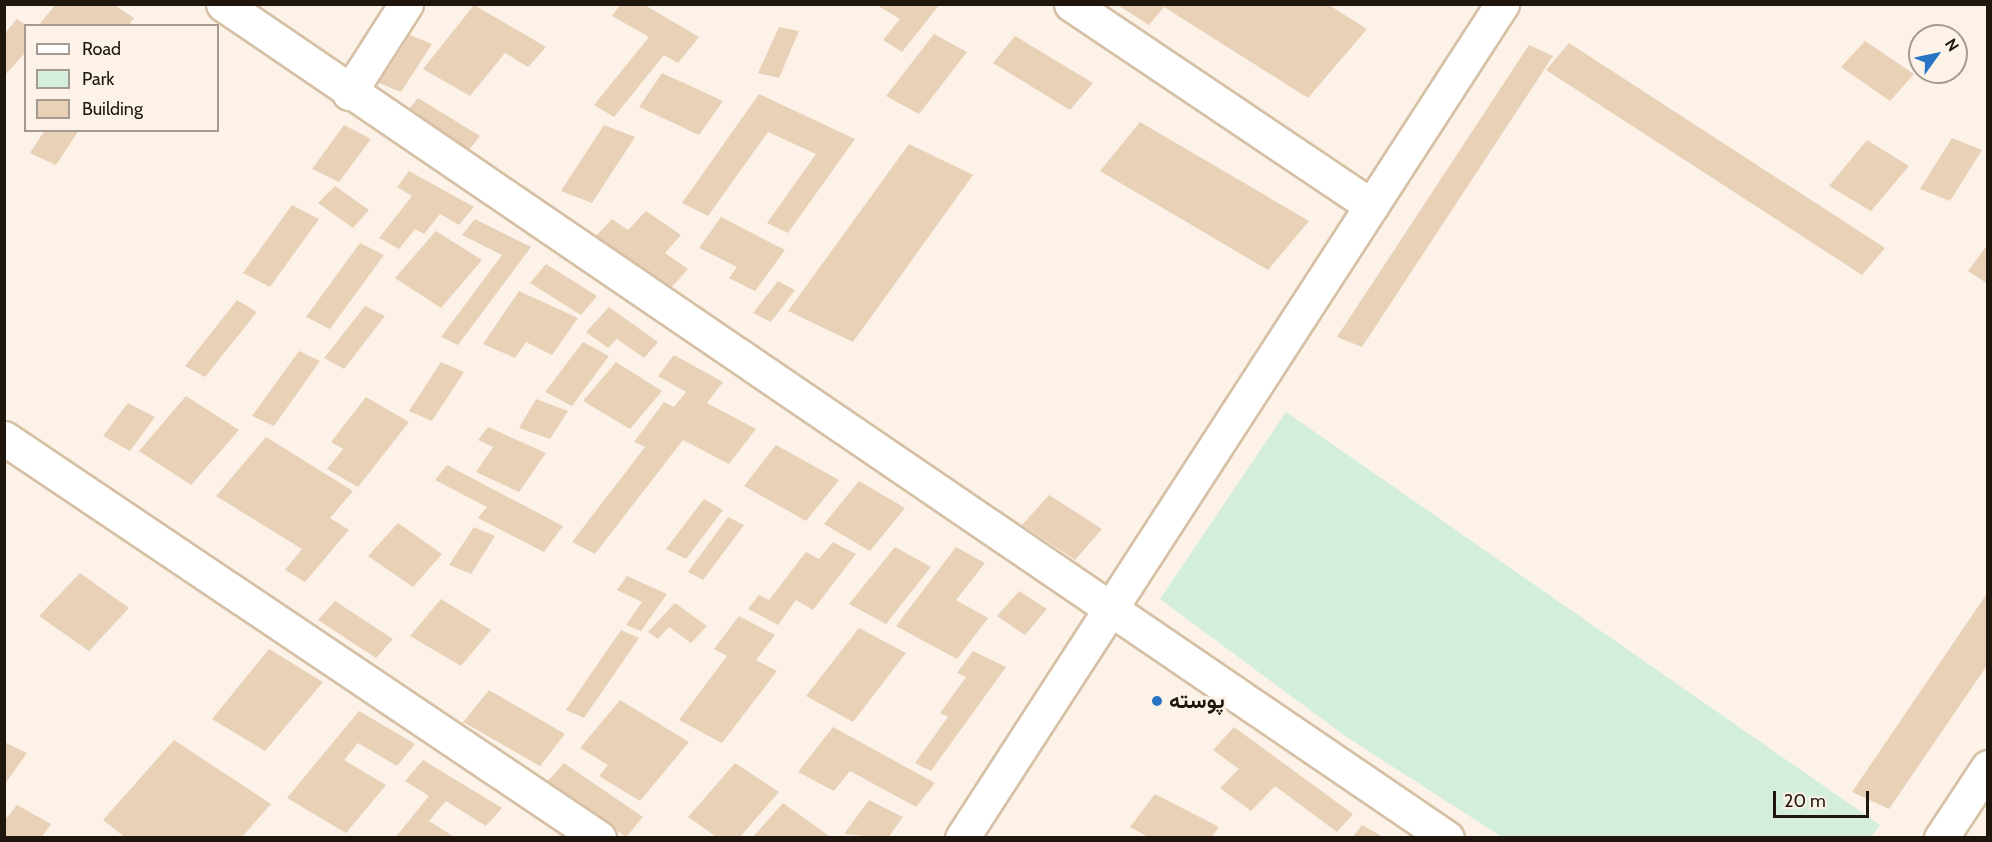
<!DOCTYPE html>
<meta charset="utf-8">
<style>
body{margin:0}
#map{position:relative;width:1992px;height:842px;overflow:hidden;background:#fcf2e8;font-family:Cabin,Vazirmatn,sans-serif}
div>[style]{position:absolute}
.green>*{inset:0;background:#d4eedd}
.building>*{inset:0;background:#e8d1b7}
.roads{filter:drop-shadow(2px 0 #d6c0a6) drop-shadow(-2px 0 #d6c0a6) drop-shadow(0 2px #d6c0a6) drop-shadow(0 -2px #d6c0a6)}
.minor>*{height:33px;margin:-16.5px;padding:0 16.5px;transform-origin:16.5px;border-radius:16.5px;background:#fff}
.dots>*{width:16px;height:16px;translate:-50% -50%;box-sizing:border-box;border:3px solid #fcf2e8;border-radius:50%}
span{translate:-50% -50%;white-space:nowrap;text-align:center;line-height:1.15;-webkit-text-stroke:6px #fcf2e8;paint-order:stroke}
.poi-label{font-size:22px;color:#1f170d;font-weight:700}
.left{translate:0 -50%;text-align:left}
.frame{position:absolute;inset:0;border:6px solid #1f170d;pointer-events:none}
.legend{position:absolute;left:24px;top:24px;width:195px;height:108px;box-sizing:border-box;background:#fcf2e8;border:2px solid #a49a90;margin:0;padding:8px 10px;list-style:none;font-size:18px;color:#1f170d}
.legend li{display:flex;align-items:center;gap:12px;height:30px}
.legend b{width:30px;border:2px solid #a49a90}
.north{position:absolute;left:1908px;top:24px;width:60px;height:60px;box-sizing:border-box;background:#fcf2e8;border:2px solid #a49a90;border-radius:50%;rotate:57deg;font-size:16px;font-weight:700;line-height:24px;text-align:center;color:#1f170d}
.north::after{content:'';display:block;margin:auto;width:21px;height:27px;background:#2975c5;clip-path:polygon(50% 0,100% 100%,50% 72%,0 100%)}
.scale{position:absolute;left:1773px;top:791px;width:96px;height:27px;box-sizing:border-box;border:3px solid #1f170d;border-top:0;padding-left:8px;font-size:18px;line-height:21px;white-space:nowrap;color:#1f170d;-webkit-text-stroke:4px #fcf2e8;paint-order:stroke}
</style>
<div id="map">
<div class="green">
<div style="clip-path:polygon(1286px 412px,1880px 825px,1871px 837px,1502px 837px,1345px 736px,1160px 599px)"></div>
</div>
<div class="building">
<div style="clip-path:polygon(56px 4px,113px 4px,134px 18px,128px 26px,38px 26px)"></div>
<div style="clip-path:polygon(621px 4px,643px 4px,699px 37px,678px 63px,664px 55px,614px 117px,594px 105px,649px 37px,612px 16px)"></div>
<div style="clip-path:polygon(875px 4px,940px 4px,902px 52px,883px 40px,900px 19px)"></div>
<div style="clip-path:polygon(1116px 4px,1329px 5px,1367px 29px,1308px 98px,1164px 7px,1149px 25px)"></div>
<div style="clip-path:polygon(474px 5px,546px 47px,528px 67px,505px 53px,470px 96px,423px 69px)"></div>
<div style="clip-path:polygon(17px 19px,26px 25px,26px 52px,4px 76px,4px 34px)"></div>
<div style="clip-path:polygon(779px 27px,799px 31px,779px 78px,758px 73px)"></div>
<div style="clip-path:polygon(934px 34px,967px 52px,919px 114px,886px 96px)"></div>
<div style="clip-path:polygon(410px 35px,432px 44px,401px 92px,379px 83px)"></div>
<div style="clip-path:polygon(1015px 36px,1093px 83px,1070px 110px,993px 63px)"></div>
<div style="clip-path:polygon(1865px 41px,1914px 74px,1890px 101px,1841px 67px)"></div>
<div style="clip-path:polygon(1569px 43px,1885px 248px,1862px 275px,1546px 70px)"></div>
<div style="clip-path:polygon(1529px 45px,1553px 56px,1362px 347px,1337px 337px)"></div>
<div style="clip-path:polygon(662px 73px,723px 101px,699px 135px,639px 107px)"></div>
<div style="clip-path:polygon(759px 94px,855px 139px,788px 233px,767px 223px,816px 154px,768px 132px,708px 216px,682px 203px)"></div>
<div style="clip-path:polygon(418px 98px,480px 136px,468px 151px,405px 114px)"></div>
<div style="clip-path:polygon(1140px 122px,1309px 221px,1268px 270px,1100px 171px)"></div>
<div style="clip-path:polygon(344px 125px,371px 139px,339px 182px,312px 169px)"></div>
<div style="clip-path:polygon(604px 125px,635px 137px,592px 203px,561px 191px)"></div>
<div style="clip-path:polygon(45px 130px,79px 130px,56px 165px,30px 153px)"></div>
<div style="clip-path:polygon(1952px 138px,1982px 150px,1950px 201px,1920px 189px)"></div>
<div style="clip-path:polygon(1867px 140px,1909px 166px,1871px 211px,1829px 186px)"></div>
<div style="clip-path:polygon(909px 144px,973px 175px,853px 342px,788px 311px)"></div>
<div style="clip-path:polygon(409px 171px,474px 207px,459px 225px,440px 214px,424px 234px,415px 229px,399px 249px,379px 238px,412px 196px,397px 187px)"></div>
<div style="clip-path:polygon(335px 186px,369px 210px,353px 228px,318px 203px)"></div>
<div style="clip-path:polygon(292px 205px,319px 219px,270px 287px,243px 273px)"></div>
<div style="clip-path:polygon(646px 211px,681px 235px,665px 253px,688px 269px,671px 288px,596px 236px,612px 219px,628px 230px)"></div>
<div style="clip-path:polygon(721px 217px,785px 250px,755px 291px,729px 278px,737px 267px,699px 248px)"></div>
<div style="clip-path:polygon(475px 219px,531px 247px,458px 345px,441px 337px,502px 255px,462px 235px)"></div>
<div style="clip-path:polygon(436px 231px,482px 260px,441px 308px,395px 278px)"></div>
<div style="clip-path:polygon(360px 243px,384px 255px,330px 329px,306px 317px)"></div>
<div style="clip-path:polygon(1988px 244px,1988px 284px,1968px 271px)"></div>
<div style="clip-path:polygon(546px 264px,597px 296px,581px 315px,530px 283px)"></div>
<div style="clip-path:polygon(778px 281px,795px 290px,771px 322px,753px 313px)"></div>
<div style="clip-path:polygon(519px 291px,578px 318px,552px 355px,526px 342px,515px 358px,483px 344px)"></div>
<div style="clip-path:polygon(237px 300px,257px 312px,205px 377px,185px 366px)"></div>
<div style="clip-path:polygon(365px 306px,385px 316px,344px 369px,324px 358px)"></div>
<div style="clip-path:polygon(609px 307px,658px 342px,644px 358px,617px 339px,608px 348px,586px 332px)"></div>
<div style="clip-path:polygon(583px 342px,609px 356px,572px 406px,545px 392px)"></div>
<div style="clip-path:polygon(299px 351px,320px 361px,274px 426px,252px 416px)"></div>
<div style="clip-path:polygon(674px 355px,723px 382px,707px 403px,756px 429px,729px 464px,683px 440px,595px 554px,572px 542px,645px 447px,634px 442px,664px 402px,674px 407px,686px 392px,658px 376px)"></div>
<div style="clip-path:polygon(441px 362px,464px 372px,432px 421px,409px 411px)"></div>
<div style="clip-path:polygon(616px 362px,662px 391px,630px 429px,583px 401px)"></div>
<div style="clip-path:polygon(186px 396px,239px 430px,191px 485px,139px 451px)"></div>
<div style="clip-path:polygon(366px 397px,409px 422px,358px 487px,327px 469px,343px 449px,331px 442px)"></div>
<div style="clip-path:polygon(536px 399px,568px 411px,550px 439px,519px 428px)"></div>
<div style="clip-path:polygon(128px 403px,155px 417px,130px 451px,103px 436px)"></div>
<div style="clip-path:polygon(488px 427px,546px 453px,519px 492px,476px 472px,493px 447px,478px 440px)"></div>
<div style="clip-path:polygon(266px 437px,353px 491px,330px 518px,349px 530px,305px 582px,285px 570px,302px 549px,216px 496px)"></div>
<div style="clip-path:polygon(776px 445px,839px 480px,806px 521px,744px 486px)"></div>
<div style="clip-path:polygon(447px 465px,563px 526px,544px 552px,478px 518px,487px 507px,435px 480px)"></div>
<div style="clip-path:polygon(859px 481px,905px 508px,870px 551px,824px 524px)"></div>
<div style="clip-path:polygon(1049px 495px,1102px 529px,1075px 560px,1022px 525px)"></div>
<div style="clip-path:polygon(704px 499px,723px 510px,686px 559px,666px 549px)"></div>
<div style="clip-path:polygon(728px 517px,744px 525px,703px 580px,688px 572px)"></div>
<div style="clip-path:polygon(398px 523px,442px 554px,413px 587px,368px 556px)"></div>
<div style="clip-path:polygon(474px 527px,495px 536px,471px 574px,449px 565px)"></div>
<div style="clip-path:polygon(833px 542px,856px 554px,813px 610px,796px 600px,778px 625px,748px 609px,759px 595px,769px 600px,806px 552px,819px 559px)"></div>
<div style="clip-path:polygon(895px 547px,931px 567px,886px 624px,849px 604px)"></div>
<div style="clip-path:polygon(956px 547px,985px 563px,956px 600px,988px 618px,957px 659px,896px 626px)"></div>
<div style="clip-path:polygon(80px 573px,129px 608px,89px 651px,39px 616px)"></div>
<div style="clip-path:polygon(627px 576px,667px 594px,641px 631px,626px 625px,642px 602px,617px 590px)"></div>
<div style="clip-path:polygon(1019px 591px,1047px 609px,1025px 635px,997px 616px)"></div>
<div style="clip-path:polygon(1988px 592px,1988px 664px,1889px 809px,1852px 792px)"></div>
<div style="clip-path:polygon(441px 599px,491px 630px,461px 666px,410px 636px)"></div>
<div style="clip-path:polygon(335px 601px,393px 639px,376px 658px,318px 620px)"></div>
<div style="clip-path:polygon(675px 603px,707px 626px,691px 643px,669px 627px,658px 639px,648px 632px)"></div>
<div style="clip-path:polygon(739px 616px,775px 635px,756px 660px,777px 671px,722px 743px,679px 720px,727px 656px,714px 649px)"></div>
<div style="clip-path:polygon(859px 628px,906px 653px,853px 722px,806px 696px)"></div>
<div style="clip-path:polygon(621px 630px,639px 638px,584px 718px,566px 710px)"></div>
<div style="clip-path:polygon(269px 649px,323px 682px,265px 751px,212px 719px)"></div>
<div style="clip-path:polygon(973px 651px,1006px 667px,931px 771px,915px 763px,948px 717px,940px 713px,966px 677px,957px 673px)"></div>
<div style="clip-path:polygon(489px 690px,565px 734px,540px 766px,463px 722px)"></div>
<div style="clip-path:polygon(620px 700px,689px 742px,640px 801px,599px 776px,608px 765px,580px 748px)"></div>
<div style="clip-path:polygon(359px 711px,415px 744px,397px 766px,358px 743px,344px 760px,386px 785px,346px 833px,287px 798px)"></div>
<div style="clip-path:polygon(833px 727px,935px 783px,916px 807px,850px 771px,834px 791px,798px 772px)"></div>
<div style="clip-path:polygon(1234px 727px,1353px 814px,1337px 832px,1275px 786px,1251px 811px,1220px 788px,1239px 769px,1213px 750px)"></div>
<div style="clip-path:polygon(174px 740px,271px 804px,241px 838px,126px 838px,103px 820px)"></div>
<div style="clip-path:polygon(4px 742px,27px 753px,4px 785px)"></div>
<div style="clip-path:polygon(423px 760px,502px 808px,486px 826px,446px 801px,429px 821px,456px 838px,395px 838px,429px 796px,405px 781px)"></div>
<div style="clip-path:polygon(564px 763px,643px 817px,626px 837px,547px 782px)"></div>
<div style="clip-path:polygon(735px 763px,779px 792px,739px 838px,718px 838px,688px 817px)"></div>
<div style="clip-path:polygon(1155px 794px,1219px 827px,1211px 838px,1150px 838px,1130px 827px)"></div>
<div style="clip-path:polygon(869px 800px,903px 817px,888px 838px,844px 834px)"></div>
<div style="clip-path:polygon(783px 803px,832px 838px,752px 838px)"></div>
<div style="clip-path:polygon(17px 805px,51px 824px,41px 838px,4px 838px,4px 821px)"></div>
<div style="clip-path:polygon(1362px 825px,1385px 838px,1352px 838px)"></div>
</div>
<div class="roads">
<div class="minor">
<div style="left:223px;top:4px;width:1481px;rotate:34.27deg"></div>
<div style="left:1071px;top:4px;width:362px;rotate:33.9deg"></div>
<div style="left:349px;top:93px;width:106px;rotate:-57.4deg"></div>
<div style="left:4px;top:438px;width:717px;rotate:33.91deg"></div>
<div style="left:962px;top:838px;width:994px;rotate:-57.08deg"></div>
<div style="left:1941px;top:838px;width:85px;rotate:-56.5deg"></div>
</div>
</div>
<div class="dots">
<div style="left:1157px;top:701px;background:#2975c5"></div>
</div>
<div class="poi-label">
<span class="left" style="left:1169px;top:701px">پوسته</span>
</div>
<div class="frame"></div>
<ul class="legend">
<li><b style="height:8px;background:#fff"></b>Road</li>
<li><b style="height:16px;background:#d4eedd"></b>Park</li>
<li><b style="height:16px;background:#e8d1b7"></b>Building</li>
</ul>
<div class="north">N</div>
<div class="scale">20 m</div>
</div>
